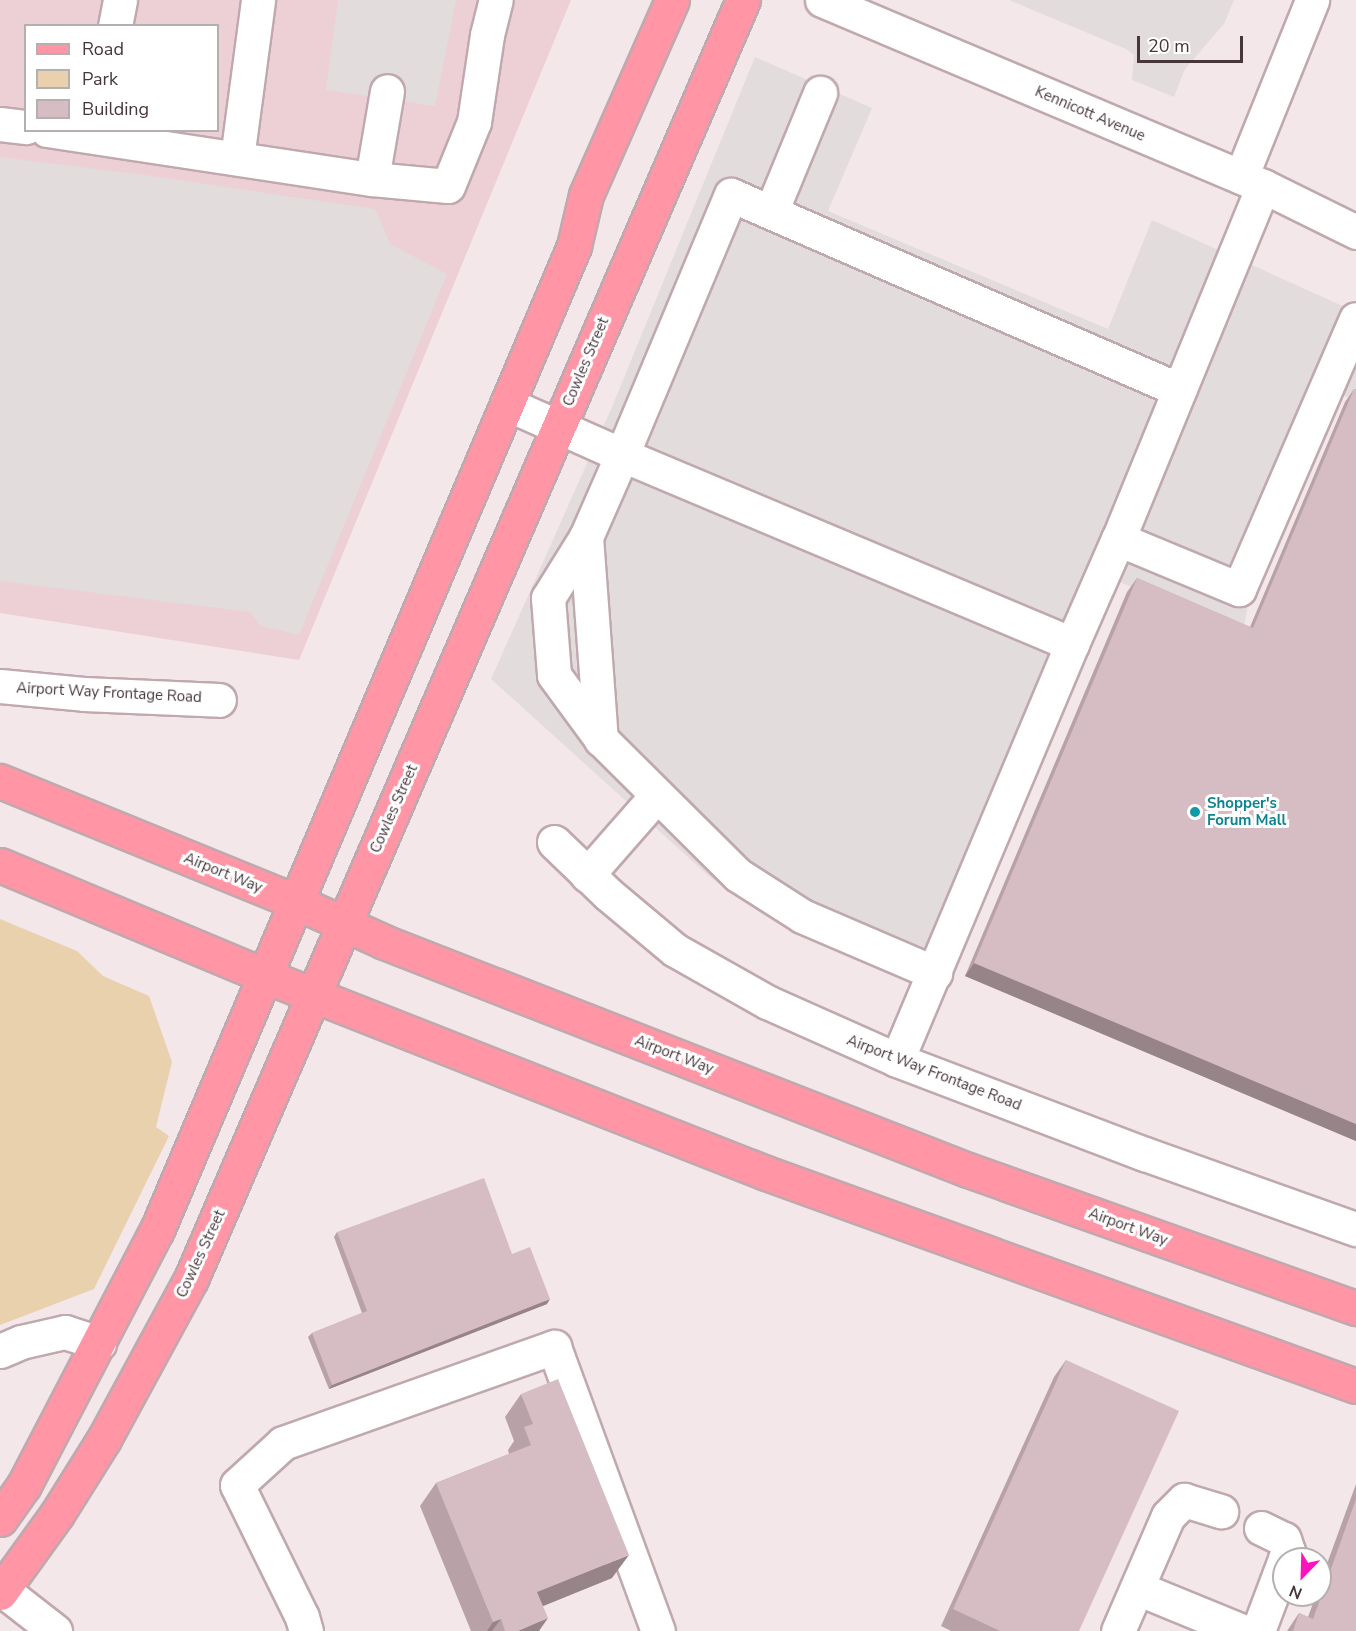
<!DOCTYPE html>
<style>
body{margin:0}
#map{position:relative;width:1356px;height:1631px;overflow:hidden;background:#f4e7e9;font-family:"Nunito Sans",sans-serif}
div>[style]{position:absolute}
.education>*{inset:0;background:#edd0d5}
.green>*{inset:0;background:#e9d1ae}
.parking>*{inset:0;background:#e2dcdd}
.roads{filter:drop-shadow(2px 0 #c0a9ae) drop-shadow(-2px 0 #c0a9ae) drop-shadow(0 2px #c0a9ae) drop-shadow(0 -2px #c0a9ae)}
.minor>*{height:33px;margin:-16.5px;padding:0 16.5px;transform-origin:16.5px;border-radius:16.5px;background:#fff}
.major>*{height:33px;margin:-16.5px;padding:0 16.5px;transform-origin:16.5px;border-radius:16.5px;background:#ff95a5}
.wall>*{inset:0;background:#b8a2a8}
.shaded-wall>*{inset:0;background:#968488}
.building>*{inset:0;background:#d6bcc3}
.dots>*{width:16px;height:16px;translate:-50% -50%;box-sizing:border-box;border:3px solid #fff;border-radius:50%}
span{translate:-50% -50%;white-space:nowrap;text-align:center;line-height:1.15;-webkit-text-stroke:6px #fff;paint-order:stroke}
.street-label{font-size:15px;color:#47363a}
.culture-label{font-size:15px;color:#0d838f;font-weight:700}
.left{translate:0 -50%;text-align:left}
.legend{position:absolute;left:24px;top:24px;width:195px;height:108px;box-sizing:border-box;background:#fff;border:2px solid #b5afb0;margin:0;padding:8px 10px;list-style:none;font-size:18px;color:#47363a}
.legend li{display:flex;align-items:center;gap:12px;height:30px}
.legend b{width:30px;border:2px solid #b5afb0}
.north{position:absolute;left:1272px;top:1547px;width:60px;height:60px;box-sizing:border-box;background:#fff;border:2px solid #b5afb0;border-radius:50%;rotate:203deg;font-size:16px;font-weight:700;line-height:24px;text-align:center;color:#47363a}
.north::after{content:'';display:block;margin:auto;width:21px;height:27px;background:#ff13bc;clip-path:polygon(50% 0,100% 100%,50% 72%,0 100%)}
.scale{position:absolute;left:1137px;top:36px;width:106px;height:27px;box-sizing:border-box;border:3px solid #47363a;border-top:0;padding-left:8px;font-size:18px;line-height:21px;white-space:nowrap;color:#47363a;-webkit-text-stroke:4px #fff;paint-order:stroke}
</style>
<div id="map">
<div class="education">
<div style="clip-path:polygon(evenodd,0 0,571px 0,299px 660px,0 613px,0 0,26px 26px,218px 26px,218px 130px,26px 130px,26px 26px)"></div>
</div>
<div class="green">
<div style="clip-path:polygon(0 919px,77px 951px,103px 976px,149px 996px,172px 1062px,156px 1127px,169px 1136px,94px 1289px,0 1325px)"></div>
</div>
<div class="parking">
<div style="clip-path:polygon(338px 0,456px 0,435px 106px,326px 90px)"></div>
<div style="clip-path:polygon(1009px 0,1234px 0,1224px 24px,1185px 69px,1174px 97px,1132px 80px,1134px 55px,1126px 49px)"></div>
<div style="clip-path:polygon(755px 57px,872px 108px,828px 211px,1108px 329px,1152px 220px,1356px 312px,1356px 388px,1352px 398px,1333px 393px,1250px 592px,1243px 633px,1098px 573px,922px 989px,876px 967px,823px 945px,764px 915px,710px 877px,491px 679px,612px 407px)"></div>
<div style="clip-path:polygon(0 157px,144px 175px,375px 209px,390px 244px,447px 274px,299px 635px,261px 626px,250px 612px,0 581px)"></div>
</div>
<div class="roads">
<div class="minor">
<div style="left:822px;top:0;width:479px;rotate:22.9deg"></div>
<div style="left:1263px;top:186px;width:104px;rotate:26.3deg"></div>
<div style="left:115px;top:26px;width:26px;rotate:-79deg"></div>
<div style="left:0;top:124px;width:26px;rotate:7deg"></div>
<div style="left:47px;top:130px;width:329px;rotate:8.6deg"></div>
<div style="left:372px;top:179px;width:76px;rotate:5.3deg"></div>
<div style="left:448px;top:186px;width:69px;rotate:-67.9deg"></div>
<div style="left:474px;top:122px;width:88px;rotate:-81.5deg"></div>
<div style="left:487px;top:35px;width:36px;rotate:-76deg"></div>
<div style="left:237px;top:158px;width:159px;rotate:-82.4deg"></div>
<div style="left:1241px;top:177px;width:191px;rotate:-68.1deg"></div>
<div style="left:372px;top:179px;width:89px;rotate:-80.3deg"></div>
<div style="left:1263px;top:186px;width:382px;rotate:112.3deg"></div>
<div style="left:1118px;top:539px;width:131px;rotate:22.5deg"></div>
<div style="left:1239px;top:589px;width:294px;rotate:-66.6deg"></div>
<div style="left:771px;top:212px;width:129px;rotate:-67.6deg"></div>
<div style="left:507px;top:404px;width:126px;rotate:23.9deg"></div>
<div style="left:622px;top:455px;width:90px;rotate:113.7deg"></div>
<div style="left:586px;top:537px;width:72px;rotate:121.9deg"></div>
<div style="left:548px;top:598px;width:77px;rotate:85.5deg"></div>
<div style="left:554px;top:675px;width:79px;rotate:53.7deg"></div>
<div style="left:601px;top:739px;width:193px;rotate:44.8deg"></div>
<div style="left:738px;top:875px;width:76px;rotate:32.6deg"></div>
<div style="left:802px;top:916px;width:145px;rotate:23.2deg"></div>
<div style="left:586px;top:537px;width:203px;rotate:85.8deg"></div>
<div style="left:1118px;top:539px;width:115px;rotate:113.7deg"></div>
<div style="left:1072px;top:644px;width:488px;rotate:-157.2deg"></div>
<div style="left:622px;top:455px;width:282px;rotate:-67.3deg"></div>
<div style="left:731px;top:195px;width:489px;rotate:23.5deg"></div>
<div style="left:0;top:686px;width:84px;rotate:5.4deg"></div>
<div style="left:84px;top:694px;width:135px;rotate:2.5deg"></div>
<div style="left:554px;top:842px;width:75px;rotate:43.9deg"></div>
<div style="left:608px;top:894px;width:87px;rotate:39.9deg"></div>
<div style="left:675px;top:950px;width:106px;rotate:29.5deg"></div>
<div style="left:767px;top:1002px;width:142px;rotate:24deg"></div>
<div style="left:897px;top:1060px;width:265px;rotate:20.8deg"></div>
<div style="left:1145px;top:1154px;width:224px;rotate:19.6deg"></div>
<div style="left:587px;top:875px;width:106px;rotate:-48.8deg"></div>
<div style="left:897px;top:1060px;width:451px;rotate:-67.2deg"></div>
<div style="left:0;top:1351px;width:23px;rotate:-23deg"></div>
<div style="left:21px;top:1342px;width:45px;rotate:-12.8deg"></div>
<div style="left:65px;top:1332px;width:36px;rotate:18deg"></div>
<div style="left:1261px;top:1528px;width:25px;rotate:26deg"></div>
<div style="left:1284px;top:1539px;width:13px;rotate:72deg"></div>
<div style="left:1288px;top:1551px;width:9px;rotate:111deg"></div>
<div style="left:0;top:1588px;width:70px;rotate:38deg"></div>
<div style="left:1137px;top:1588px;width:113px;rotate:22.3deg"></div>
<div style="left:306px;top:1631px;width:15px;rotate:-106deg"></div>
<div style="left:302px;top:1617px;width:147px;rotate:-116.2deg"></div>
<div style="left:237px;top:1485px;width:62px;rotate:-42.4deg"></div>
<div style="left:283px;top:1443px;width:288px;rotate:-19.5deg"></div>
<div style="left:554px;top:1347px;width:302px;rotate:69.9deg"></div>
<div style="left:1118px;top:1631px;width:125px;rotate:-66.5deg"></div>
<div style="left:1168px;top:1516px;width:23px;rotate:-45deg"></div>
<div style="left:1184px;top:1500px;width:39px;rotate:17deg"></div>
<div style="left:1258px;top:1631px;width:74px;rotate:-69.4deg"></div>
</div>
<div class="major">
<div style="left:0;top:781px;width:320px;rotate:22.2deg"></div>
<div style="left:296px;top:902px;width:97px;rotate:24.4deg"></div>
<div style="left:384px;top:942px;width:627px;rotate:21.33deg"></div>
<div style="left:968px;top:1170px;width:412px;rotate:19.6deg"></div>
<div style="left:0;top:865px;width:287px;rotate:22.7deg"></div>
<div style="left:265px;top:976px;width:538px;rotate:21.47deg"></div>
<div style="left:766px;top:1173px;width:627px;rotate:19.85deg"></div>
<div style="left:0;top:1519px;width:42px;rotate:-54.8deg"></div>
<div style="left:24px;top:1485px;width:288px;rotate:-62.5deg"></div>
<div style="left:157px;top:1230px;width:1069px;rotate:-67.03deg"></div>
<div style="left:574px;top:246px;width:52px;rotate:-76.8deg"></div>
<div style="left:586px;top:195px;width:213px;rotate:-66.2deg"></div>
<div style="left:0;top:1593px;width:97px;rotate:-54.2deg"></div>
<div style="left:57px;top:1514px;width:89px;rotate:-57.9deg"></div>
<div style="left:104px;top:1439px;width:182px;rotate:-61.5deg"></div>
<div style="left:191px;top:1279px;width:1393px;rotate:-66.66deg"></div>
</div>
</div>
<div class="wall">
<div style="clip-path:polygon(1354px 389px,1356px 389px,1356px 1141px,965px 976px,1127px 592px,1137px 578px,1250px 627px,1345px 402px)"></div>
<div style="clip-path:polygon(337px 1232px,512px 1254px,547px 1304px,329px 1389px,308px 1337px,312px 1333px,362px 1313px,334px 1237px)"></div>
<div style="clip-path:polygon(1066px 1360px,1079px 1631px,951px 1631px,941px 1626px,1054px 1377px)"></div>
<div style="clip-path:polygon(521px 1394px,612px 1578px,543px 1606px,539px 1631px,471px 1631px,420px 1506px,436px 1483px,509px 1454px,508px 1450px,514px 1441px,505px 1417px)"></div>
<div style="clip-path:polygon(1356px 1484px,1356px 1631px,1287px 1631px,1299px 1613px,1308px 1617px,1316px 1595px,1320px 1595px,1320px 1583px)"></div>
</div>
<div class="shaded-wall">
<div style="clip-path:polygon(974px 963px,1356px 1124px,1356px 1141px,965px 976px)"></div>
<div style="clip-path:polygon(550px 1299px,547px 1304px,329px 1389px,332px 1385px)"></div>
<div style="clip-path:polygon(629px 1555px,612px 1578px,521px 1615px,537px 1592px)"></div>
<div style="clip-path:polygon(548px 1618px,539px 1631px,518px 1631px)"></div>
<div style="clip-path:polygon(501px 1619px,492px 1631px,487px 1631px,493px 1622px)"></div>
</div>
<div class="building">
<div style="clip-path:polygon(1354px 389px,1356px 389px,1356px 1124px,974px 963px,1137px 578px,1253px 628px)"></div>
<div style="clip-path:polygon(484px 1178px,512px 1254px,530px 1247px,550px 1299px,332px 1385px,312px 1333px,367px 1311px,337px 1232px)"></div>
<div style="clip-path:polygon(1066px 1360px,1179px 1411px,1079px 1631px,1000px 1631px,953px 1609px)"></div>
<div style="clip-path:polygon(558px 1379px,629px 1555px,537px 1592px,548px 1618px,518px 1631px,505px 1631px,501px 1619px,493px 1622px,436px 1483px,531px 1445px,524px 1427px,533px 1424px,521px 1394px)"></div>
<div style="clip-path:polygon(1356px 1499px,1356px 1631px,1293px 1631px,1299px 1613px,1313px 1619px)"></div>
</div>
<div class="dots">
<div style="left:1195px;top:812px;background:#0f9aa8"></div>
</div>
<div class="street-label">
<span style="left:1090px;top:114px;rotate:23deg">Kennicott Avenue</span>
<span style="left:586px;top:362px;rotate:-67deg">Cowles Street</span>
<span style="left:109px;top:693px;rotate:3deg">Airport Way Frontage Road</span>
<span style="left:394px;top:809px;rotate:-66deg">Cowles Street</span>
<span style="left:223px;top:873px;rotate:22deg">Airport Way</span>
<span style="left:674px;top:1055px;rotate:21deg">Airport Way</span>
<span style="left:934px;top:1073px;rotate:21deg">Airport Way Frontage Road</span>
<span style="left:1128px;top:1227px;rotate:20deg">Airport Way</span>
<span style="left:201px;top:1254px;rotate:-65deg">Cowles Street</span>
</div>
<div class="culture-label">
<span class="left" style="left:1207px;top:812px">Shopper's<br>Forum Mall</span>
</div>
<ul class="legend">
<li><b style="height:8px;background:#ff95a5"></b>Road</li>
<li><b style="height:16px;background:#e9d1ae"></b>Park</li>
<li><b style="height:16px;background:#d6bcc3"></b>Building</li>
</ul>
<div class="north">N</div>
<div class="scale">20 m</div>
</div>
